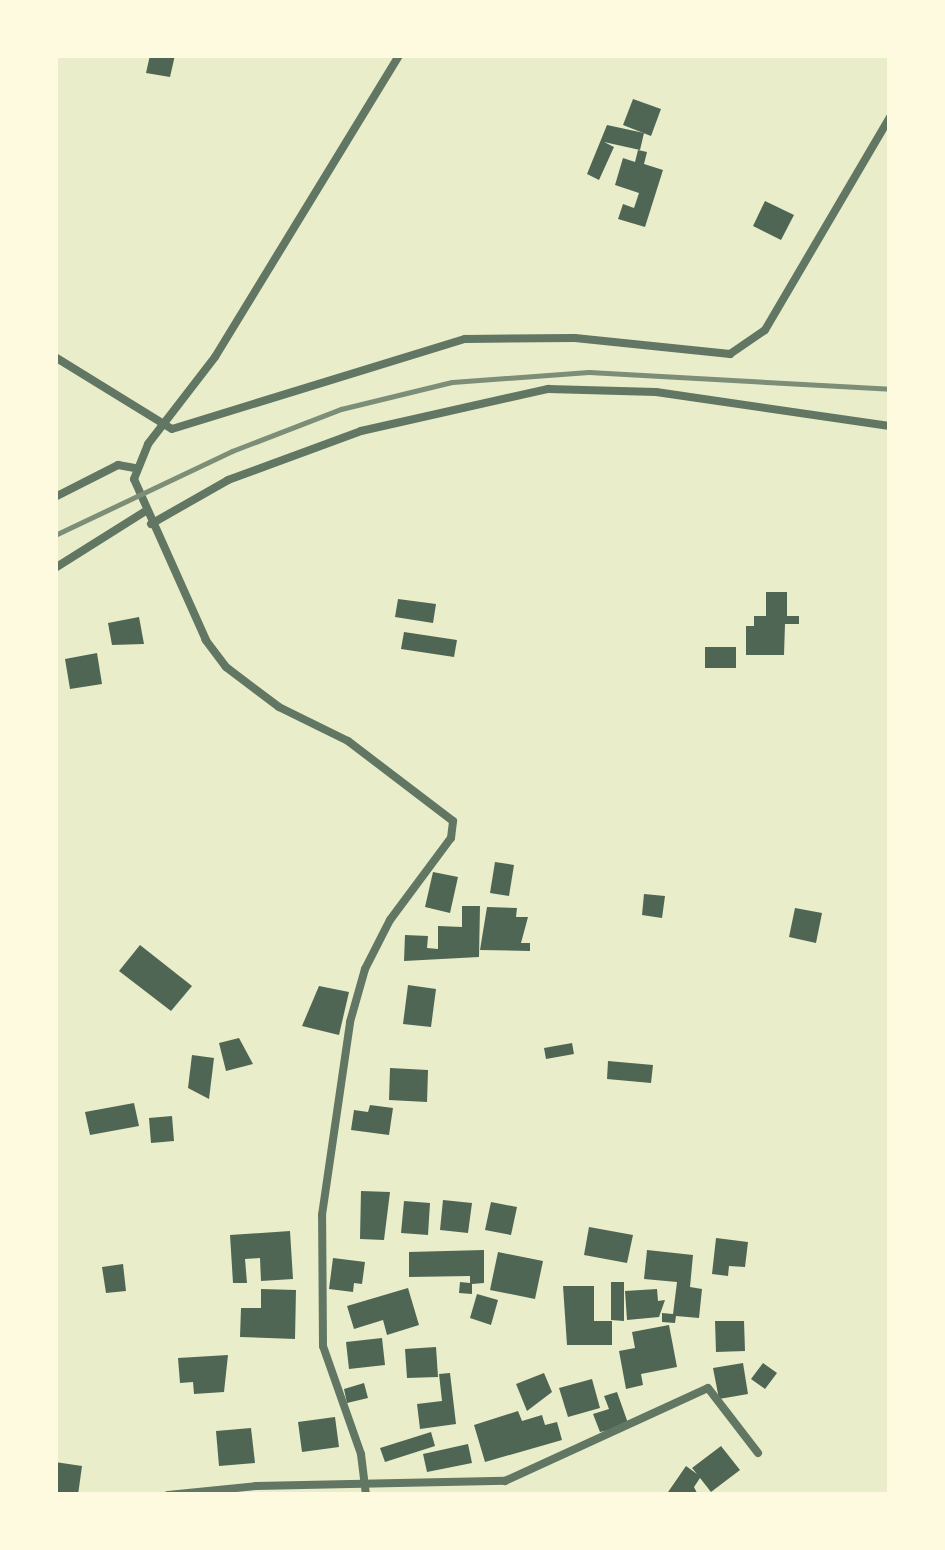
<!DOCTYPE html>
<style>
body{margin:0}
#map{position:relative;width:945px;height:1550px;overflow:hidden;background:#e9edc9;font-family:Jost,sans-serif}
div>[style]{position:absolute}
.building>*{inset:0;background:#4f6655}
.minor>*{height:8px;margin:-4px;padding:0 4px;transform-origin:4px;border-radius:4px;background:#617663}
.rail>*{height:5px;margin:-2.5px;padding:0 2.5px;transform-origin:2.5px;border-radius:2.5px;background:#7c8e77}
span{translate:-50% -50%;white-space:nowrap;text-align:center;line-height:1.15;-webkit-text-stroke:10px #fefae0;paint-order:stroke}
.frame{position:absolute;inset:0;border:58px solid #fefae0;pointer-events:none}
</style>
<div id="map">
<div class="building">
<div style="clip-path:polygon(150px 55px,175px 55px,170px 77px,146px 73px)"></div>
<div style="clip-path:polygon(633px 99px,661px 109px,651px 136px,623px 125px)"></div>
<div style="clip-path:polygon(607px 125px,644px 133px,640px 150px,604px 142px,614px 147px,599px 180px,587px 174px)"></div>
<div style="clip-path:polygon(638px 150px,647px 152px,644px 164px,663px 170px,645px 227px,618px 219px,623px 204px,634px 208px,639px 193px,615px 185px,623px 158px,635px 162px)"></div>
<div style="clip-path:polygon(765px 201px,794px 215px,781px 240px,753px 226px)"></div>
<div style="clip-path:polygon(766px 592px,787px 592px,787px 616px,799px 616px,799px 624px,785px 624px,784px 655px,746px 655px,746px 626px,754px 626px,754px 616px,766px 616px)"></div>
<div style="clip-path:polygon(398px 599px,436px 604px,433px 623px,395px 617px)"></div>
<div style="clip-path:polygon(139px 617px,144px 644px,112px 645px,108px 623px)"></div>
<div style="clip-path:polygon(404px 632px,457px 640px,454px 657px,401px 649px)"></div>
<div style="clip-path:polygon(705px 647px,736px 647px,736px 668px,705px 668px)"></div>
<div style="clip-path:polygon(97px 653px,102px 684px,70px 689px,65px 659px)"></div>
<div style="clip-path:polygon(495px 862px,514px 865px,509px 896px,490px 893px)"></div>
<div style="clip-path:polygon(433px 872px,458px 877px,450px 913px,425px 907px)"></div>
<div style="clip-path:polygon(644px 894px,665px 896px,662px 918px,642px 915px)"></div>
<div style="clip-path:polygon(462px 906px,480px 906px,479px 957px,404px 961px,405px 935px,428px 936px,427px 948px,438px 949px,438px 926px,462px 927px)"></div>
<div style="clip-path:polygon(487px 907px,517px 908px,516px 917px,528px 917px,521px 943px,530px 943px,530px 951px,480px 950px)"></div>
<div style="clip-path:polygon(795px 908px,822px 913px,816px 943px,789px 937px)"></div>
<div style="clip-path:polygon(140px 945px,192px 986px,171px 1011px,119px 971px)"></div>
<div style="clip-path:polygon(408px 985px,436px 989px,431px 1027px,403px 1024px)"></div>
<div style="clip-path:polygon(319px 986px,349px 992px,339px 1035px,302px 1026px)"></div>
<div style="clip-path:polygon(239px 1038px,253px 1064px,226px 1071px,219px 1043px)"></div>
<div style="clip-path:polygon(572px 1043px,574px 1054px,546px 1059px,544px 1048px)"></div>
<div style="clip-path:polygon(192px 1055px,214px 1058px,209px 1099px,188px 1088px)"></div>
<div style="clip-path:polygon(608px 1061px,653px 1065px,651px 1083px,607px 1079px)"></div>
<div style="clip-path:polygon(390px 1068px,428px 1070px,427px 1102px,389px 1100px)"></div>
<div style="clip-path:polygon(134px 1103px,139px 1126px,90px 1135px,85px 1112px)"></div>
<div style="clip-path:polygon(370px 1105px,393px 1108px,389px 1135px,351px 1130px,354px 1110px,368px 1112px)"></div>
<div style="clip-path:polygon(172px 1116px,174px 1141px,151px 1143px,149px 1118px)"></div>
<div style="clip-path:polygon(361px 1191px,390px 1192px,384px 1240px,360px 1239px)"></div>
<div style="clip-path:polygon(443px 1200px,472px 1203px,468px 1233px,440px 1230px)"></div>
<div style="clip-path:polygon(404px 1201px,430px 1203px,428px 1235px,401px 1233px)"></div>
<div style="clip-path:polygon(491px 1202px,517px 1207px,511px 1235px,485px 1230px)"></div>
<div style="clip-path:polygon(589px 1227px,633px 1235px,627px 1263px,584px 1255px)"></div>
<div style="clip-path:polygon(290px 1231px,293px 1279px,261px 1281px,260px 1258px,245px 1259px,247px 1283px,233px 1283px,230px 1235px)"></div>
<div style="clip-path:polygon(716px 1238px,748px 1242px,745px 1267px,729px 1266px,728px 1276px,712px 1274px)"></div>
<div style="clip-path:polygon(484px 1250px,484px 1283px,472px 1284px,472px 1294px,459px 1293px,460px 1282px,470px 1283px,470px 1276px,409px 1277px,409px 1252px)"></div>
<div style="clip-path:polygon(647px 1250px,693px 1255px,690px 1287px,702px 1289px,699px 1318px,676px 1316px,675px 1323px,662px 1322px,662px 1313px,673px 1314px,677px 1282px,644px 1279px)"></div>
<div style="clip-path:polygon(498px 1252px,543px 1261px,535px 1299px,490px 1290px)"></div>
<div style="clip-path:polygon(333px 1258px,365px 1262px,362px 1284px,354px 1283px,353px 1292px,329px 1289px)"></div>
<div style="clip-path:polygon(123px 1264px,126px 1291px,106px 1293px,102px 1267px)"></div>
<div style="clip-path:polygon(611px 1282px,624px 1282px,624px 1321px,611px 1320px)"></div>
<div style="clip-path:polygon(563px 1286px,594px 1286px,594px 1321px,612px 1321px,612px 1345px,567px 1345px)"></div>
<div style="clip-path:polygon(408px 1288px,419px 1325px,387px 1335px,383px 1320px,354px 1329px,347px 1306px)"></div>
<div style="clip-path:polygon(261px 1289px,296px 1290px,295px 1339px,240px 1337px,241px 1308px,261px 1308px)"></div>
<div style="clip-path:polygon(657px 1289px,658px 1301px,665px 1300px,659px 1317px,627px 1320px,625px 1291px)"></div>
<div style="clip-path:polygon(477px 1294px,498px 1300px,491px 1325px,470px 1318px)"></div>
<div style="clip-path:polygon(715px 1321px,744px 1321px,745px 1351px,716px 1352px)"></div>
<div style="clip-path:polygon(669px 1325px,677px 1367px,641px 1374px,643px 1385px,626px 1389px,619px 1351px,635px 1348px,632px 1332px)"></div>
<div style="clip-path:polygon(382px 1338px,385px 1365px,349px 1369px,346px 1342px)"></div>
<div style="clip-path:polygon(436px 1347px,438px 1377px,407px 1378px,405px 1349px)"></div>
<div style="clip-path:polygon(228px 1355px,224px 1392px,194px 1394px,193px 1382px,180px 1383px,178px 1358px)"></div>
<div style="clip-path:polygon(743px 1363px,748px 1394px,719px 1399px,713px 1368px)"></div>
<div style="clip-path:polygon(763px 1363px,777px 1373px,765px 1389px,751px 1379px)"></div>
<div style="clip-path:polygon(450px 1373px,456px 1424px,420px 1429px,417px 1404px,442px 1401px,439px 1374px)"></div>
<div style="clip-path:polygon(544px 1373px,552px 1392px,527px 1411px,516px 1384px)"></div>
<div style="clip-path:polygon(592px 1379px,600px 1408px,568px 1417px,559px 1388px)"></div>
<div style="clip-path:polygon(364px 1383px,368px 1398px,347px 1403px,344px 1389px)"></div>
<div style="clip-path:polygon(617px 1392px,629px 1426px,600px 1432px,593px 1414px,609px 1409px,604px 1396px)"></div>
<div style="clip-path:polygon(518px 1411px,522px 1421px,542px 1415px,545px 1425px,557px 1422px,562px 1440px,485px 1462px,474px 1425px)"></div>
<div style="clip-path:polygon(335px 1417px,339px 1447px,302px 1452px,298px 1422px)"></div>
<div style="clip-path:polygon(251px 1428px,255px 1463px,219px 1466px,216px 1431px)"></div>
<div style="clip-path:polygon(431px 1432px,435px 1446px,385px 1462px,380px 1448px)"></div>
<div style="clip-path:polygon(468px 1444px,472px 1463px,427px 1472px,423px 1454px)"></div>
<div style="clip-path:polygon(721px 1446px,740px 1470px,711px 1492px,700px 1478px,694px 1487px,698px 1495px,666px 1495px,686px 1466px,697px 1474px,692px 1468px)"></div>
<div style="clip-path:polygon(55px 1462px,82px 1466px,78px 1495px,55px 1495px)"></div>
</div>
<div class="minor">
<div style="left:55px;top:357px;width:137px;rotate:31.6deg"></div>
<div style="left:172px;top:429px;width:307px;rotate:-17.1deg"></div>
<div style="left:465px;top:339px;width:110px;rotate:-0.5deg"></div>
<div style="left:575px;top:338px;width:156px;rotate:5.9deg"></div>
<div style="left:730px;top:354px;width:42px;rotate:-34.4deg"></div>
<div style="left:765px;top:330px;width:247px;rotate:-59.6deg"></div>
<div style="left:55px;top:497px;width:71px;rotate:-26.9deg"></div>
<div style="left:118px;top:465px;width:17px;rotate:10deg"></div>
<div style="left:151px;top:524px;width:89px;rotate:-29.7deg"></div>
<div style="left:228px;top:480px;width:142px;rotate:-20.2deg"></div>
<div style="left:361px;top:431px;width:192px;rotate:-12.7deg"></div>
<div style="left:548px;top:389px;width:108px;rotate:1.6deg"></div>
<div style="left:656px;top:392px;width:236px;rotate:8.3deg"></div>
<div style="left:55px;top:568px;width:105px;rotate:-32.2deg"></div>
<div style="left:168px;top:1495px;width:88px;rotate:-5.8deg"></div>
<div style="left:256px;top:1486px;width:249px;rotate:-1.2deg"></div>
<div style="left:505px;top:1481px;width:223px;rotate:-24.6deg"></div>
<div style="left:708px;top:1388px;width:82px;rotate:52.4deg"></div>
<div style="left:366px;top:1495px;width:41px;rotate:-97deg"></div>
<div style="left:361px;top:1454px;width:114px;rotate:-109.4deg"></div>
<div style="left:323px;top:1346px;width:131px;rotate:-90.4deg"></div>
<div style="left:322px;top:1215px;width:195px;rotate:-81.7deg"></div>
<div style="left:350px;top:1022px;width:55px;rotate:-74.2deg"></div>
<div style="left:365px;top:969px;width:55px;rotate:-63deg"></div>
<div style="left:390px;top:920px;width:102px;rotate:-53.4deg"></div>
<div style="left:451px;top:838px;width:17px;rotate:-83deg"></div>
<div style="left:453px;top:821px;width:132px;rotate:-142.7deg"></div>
<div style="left:348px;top:741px;width:77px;rotate:-153.8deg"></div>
<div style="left:279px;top:707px;width:66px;rotate:-143deg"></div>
<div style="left:226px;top:667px;width:34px;rotate:-127deg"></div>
<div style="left:206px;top:640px;width:176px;rotate:-114.1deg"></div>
<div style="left:134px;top:479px;width:38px;rotate:-68deg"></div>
<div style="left:148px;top:444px;width:110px;rotate:-52.4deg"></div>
<div style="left:215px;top:357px;width:354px;rotate:-58.6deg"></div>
</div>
<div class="rail">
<div style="left:55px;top:535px;width:196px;rotate:-25.4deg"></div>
<div style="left:232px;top:451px;width:117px;rotate:-21.1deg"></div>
<div style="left:341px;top:409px;width:114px;rotate:-13.7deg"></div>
<div style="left:452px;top:382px;width:137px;rotate:-4.2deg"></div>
<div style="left:589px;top:372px;width:301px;rotate:3.2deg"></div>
</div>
<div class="frame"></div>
</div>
